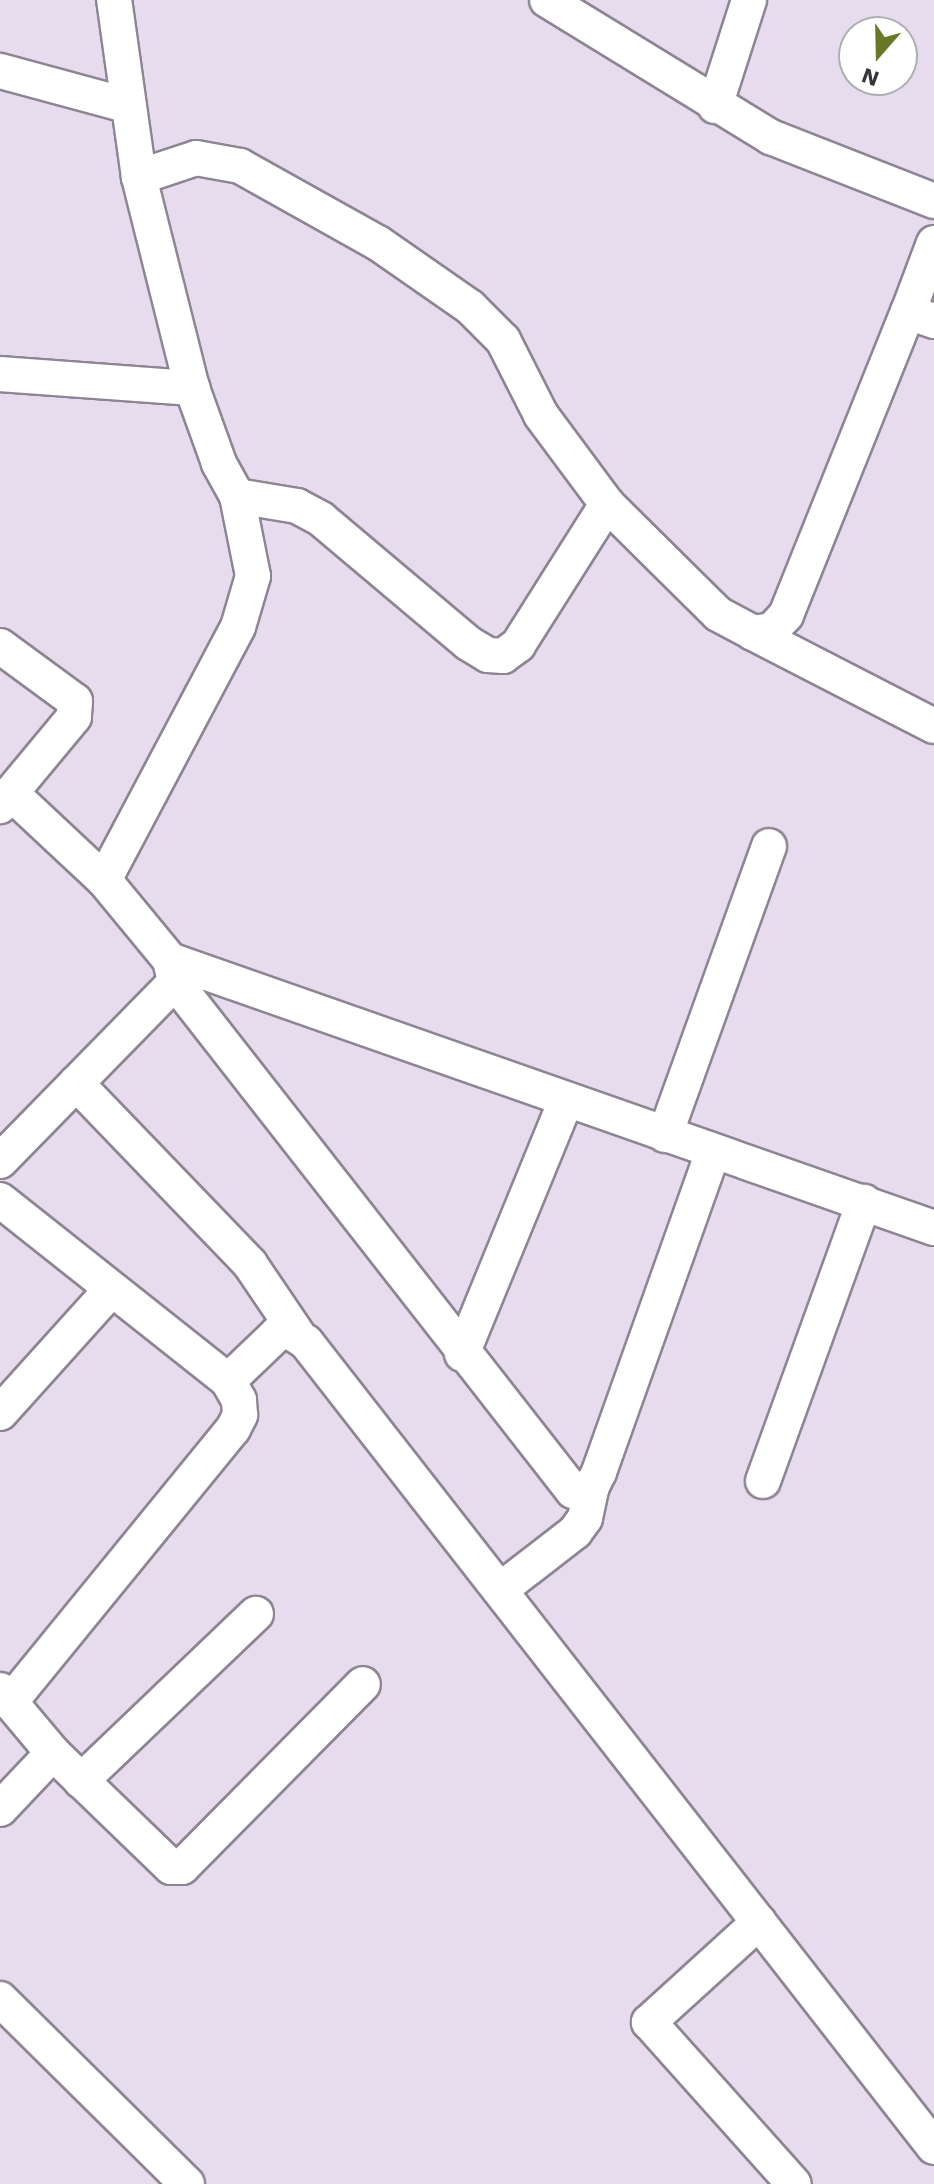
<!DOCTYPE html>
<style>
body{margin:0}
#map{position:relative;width:934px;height:2184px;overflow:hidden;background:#e6dced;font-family:"Work Sans",sans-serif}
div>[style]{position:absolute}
.roads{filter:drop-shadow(2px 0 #8e8594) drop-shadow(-2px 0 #8e8594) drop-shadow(0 2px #8e8594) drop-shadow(0 -2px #8e8594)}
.minor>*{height:34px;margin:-17px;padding:0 17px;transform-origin:17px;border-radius:17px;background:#fff}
span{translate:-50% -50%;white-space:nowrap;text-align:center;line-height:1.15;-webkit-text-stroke:7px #fff;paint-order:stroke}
.north{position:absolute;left:838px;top:16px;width:80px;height:80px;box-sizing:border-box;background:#fff;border:2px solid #afaeb1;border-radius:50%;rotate:200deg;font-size:22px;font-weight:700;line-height:32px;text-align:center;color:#38343b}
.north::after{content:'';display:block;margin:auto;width:28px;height:36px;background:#677827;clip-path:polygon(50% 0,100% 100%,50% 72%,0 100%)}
</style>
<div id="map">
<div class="roads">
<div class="minor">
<div style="left:547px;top:0;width:263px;rotate:31.5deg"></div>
<div style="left:771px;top:137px;width:175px;rotate:21.4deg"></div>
<div style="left:0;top:71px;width:131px;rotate:15.1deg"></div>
<div style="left:715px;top:106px;width:111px;rotate:-72.2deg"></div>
<div style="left:139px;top:177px;width:60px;rotate:-18.4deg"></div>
<div style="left:196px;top:158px;width:45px;rotate:10.3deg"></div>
<div style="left:240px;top:166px;width:158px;rotate:29.2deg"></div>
<div style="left:378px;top:243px;width:112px;rotate:34.8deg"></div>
<div style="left:470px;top:307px;width:47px;rotate:45deg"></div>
<div style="left:503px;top:340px;width:84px;rotate:63.1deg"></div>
<div style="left:541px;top:415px;width:111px;rotate:53.4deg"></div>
<div style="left:607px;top:504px;width:156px;rotate:44.7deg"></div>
<div style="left:718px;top:614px;width:40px;rotate:28deg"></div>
<div style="left:753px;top:633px;width:19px;rotate:-9deg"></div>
<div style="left:772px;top:630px;width:21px;rotate:-47deg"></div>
<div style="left:786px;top:615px;width:327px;rotate:-68.1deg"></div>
<div style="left:934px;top:243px;width:74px;rotate:110.6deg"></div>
<div style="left:908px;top:312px;width:28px;rotate:19deg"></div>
<div style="left:0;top:374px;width:193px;rotate:4.2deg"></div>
<div style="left:237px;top:496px;width:61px;rotate:9.5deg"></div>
<div style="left:297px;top:506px;width:27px;rotate:28deg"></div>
<div style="left:321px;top:519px;width:192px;rotate:40.1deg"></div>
<div style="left:468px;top:643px;width:23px;rotate:31deg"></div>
<div style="left:488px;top:655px;width:15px;rotate:4deg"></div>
<div style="left:503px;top:656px;width:19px;rotate:-36deg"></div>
<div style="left:518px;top:645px;width:167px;rotate:-57.7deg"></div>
<div style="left:753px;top:633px;width:203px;rotate:27.2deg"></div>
<div style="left:0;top:646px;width:93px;rotate:36.3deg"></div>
<div style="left:75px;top:701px;width:16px;rotate:94deg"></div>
<div style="left:74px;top:717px;width:116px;rotate:129.7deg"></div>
<div style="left:12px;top:794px;width:126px;rotate:43.1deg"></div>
<div style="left:104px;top:880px;width:104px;rotate:50.5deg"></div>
<div style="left:170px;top:960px;width:810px;rotate:19.33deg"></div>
<div style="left:104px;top:880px;width:286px;rotate:-62.1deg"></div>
<div style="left:238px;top:627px;width:53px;rotate:-73.6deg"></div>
<div style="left:253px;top:576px;width:82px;rotate:-101.3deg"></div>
<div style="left:237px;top:496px;width:38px;rotate:-119deg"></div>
<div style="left:219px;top:463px;width:80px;rotate:-109.8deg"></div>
<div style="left:192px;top:388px;width:218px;rotate:-104.1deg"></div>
<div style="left:139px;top:177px;width:179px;rotate:-98deg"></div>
<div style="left:170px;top:960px;width:23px;rotate:77deg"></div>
<div style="left:175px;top:982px;width:646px;rotate:51.98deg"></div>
<div style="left:573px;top:1491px;width:20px;rotate:-15deg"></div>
<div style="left:592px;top:1486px;width:16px;rotate:-63deg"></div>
<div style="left:599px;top:1472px;width:337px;rotate:-70.4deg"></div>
<div style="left:76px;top:1083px;width:251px;rotate:46.1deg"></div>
<div style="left:250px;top:1264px;width:86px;rotate:55.9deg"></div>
<div style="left:665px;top:1135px;width:307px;rotate:-70.2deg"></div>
<div style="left:0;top:1161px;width:250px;rotate:-45.6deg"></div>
<div style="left:0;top:1200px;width:291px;rotate:38.4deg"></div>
<div style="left:228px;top:1381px;width:68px;rotate:-43.8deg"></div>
<div style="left:277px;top:1334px;width:12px;rotate:-14deg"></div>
<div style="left:289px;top:1331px;width:20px;rotate:33deg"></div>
<div style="left:306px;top:1342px;width:1021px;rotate:52.04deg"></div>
<div style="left:462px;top:1354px;width:274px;rotate:-67.7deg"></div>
<div style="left:0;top:1413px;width:164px;rotate:-48deg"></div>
<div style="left:763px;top:1481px;width:297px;rotate:-70.1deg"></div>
<div style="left:500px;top:1590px;width:95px;rotate:-37.7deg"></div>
<div style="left:575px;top:1532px;width:17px;rotate:-54deg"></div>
<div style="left:585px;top:1518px;width:33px;rotate:-78deg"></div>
<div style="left:0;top:1690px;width:82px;rotate:49.9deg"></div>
<div style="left:53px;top:1753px;width:164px;rotate:44deg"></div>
<div style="left:171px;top:1867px;width:11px"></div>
<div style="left:182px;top:1867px;width:257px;rotate:-45.3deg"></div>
<div style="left:11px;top:1701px;width:351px;rotate:-50.8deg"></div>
<div style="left:233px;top:1429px;width:16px;rotate:-63deg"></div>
<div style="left:240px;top:1415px;width:15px;rotate:-94deg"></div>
<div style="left:239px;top:1400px;width:22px;rotate:-120deg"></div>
<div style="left:81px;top:1781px;width:242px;rotate:-43.7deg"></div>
<div style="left:0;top:1809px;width:77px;rotate:-46.6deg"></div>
<div style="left:759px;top:1922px;width:149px;rotate:137.7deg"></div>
<div style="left:649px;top:2022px;width:217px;rotate:48.2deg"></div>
<div style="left:0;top:1999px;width:263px;rotate:44.7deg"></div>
</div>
</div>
<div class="north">N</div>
</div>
